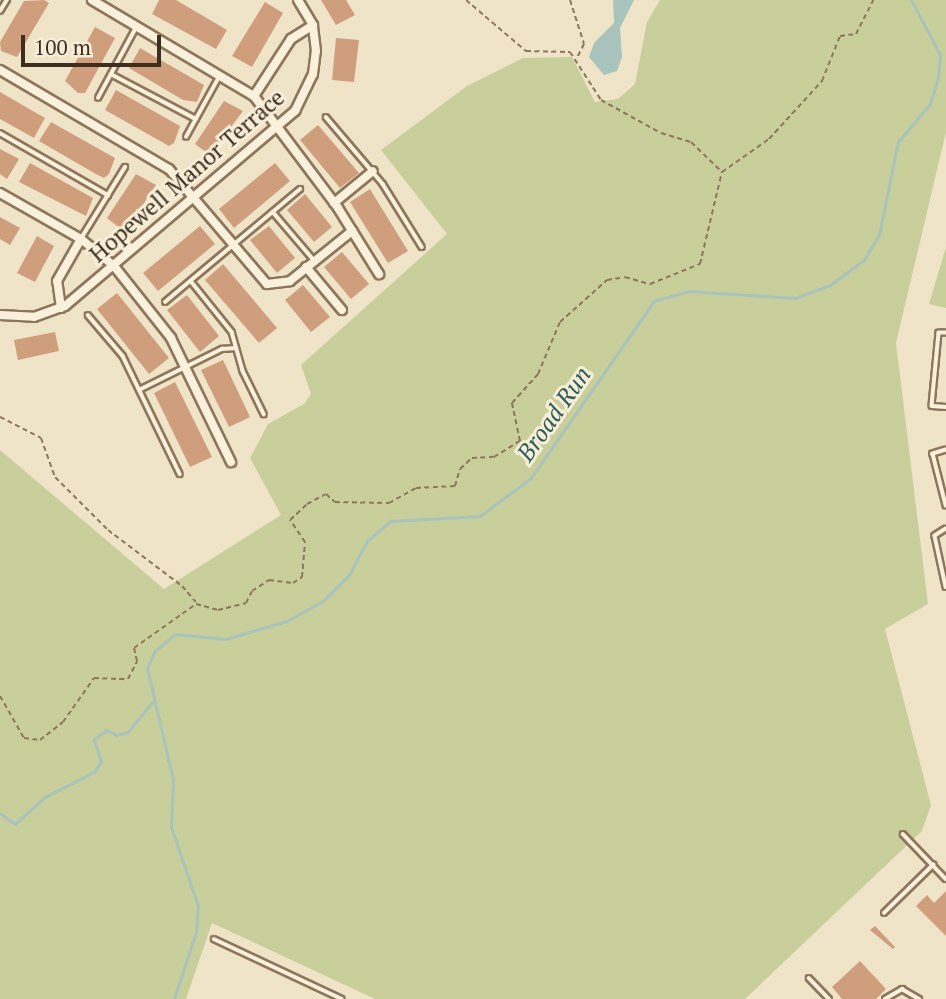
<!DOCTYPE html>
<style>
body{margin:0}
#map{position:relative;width:946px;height:999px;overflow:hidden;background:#f0e4c8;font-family:"PT Serif",serif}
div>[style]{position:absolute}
.green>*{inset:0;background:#c9cf9b}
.water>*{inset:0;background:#a9c4bc}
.stream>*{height:2.5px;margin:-1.25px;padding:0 1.25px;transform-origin:1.25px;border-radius:1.25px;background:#a9c4bc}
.building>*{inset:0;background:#cf9f7d}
.path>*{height:2px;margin-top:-1px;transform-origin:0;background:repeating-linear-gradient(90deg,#8d765c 0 5px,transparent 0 8.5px)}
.roads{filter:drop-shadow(2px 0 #8d765c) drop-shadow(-2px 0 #8d765c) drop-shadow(0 2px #8d765c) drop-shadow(0 -2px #8d765c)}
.lane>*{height:3.5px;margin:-1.75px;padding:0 1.75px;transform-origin:1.75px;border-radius:1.75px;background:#faf1dc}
.street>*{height:8px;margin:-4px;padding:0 4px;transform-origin:4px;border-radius:4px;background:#faf1dc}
span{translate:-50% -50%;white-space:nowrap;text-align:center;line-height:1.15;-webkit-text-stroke:6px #f7eed8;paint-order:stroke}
.street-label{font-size:23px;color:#3d2e20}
.water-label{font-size:24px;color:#2f5d5a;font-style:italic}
.scale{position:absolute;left:21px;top:35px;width:140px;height:32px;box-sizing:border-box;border:4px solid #3d2e20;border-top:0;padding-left:9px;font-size:21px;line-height:24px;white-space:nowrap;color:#3d2e20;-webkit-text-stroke:5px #f7eed8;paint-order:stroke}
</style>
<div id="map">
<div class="green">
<div style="clip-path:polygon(660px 0,946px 0,946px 132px,896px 343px,928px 604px,885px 629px,931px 805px,922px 831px,745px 999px,375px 999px,212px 923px,186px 999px,0 999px,0 450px,164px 589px,281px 515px,250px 458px,268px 424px,304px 404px,311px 394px,301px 365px,447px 234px,381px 150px,467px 86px,523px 58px,572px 57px,595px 102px,618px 99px,635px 84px,647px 22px)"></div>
<div style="clip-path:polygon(946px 247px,946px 308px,929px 304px)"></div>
</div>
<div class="water">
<div style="clip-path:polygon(613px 0,634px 0,620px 28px,622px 57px,617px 71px,604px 75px,589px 57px,594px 43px,614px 23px)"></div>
</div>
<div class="stream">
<div style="left:0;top:813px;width:19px;rotate:36deg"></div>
<div style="left:15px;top:824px;width:40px;rotate:-42deg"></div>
<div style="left:45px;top:797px;width:55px;rotate:-27deg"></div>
<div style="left:94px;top:772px;width:12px;rotate:-55deg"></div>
<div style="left:101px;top:762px;width:23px;rotate:-108deg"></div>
<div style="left:94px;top:740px;width:16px;rotate:-40deg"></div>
<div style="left:106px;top:730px;width:12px;rotate:24deg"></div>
<div style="left:117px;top:735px;width:11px;rotate:-15deg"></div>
<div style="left:128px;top:732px;width:38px;rotate:-51deg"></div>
<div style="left:174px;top:999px;width:71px;rotate:-71.8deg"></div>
<div style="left:196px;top:932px;width:26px;rotate:-86deg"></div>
<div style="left:198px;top:906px;width:83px;rotate:-108.9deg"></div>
<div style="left:171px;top:827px;width:47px;rotate:-87.6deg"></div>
<div style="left:173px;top:780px;width:115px;rotate:-103.1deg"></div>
<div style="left:147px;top:668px;width:19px;rotate:-65deg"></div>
<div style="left:155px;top:651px;width:26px;rotate:-40deg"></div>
<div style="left:175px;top:634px;width:50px;rotate:5.7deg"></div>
<div style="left:225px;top:639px;width:65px;rotate:-16.2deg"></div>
<div style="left:287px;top:621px;width:41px;rotate:-29.1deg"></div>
<div style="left:323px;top:601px;width:37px;rotate:-45deg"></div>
<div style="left:349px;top:575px;width:40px;rotate:-62deg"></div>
<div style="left:368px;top:540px;width:30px;rotate:-40deg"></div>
<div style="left:391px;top:521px;width:89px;rotate:-3.2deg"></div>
<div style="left:480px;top:516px;width:64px;rotate:-36.7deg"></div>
<div style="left:531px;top:478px;width:216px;rotate:-55.2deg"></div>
<div style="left:654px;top:301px;width:35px;rotate:-16deg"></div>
<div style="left:688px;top:291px;width:107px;rotate:3.7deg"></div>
<div style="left:795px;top:298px;width:37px;rotate:-20deg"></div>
<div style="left:830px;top:285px;width:42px;rotate:-36.3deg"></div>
<div style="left:864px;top:260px;width:29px;rotate:-59deg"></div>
<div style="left:879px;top:235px;width:95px;rotate:-78.5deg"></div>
<div style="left:898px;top:142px;width:50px;rotate:-49.9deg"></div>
<div style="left:930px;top:104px;width:27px;rotate:-73deg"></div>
<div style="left:938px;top:78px;width:23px;rotate:-85deg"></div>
<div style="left:940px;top:55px;width:62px;rotate:-117.8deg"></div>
</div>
<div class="building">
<div style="clip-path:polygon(44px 0,49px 3px,17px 57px,1px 51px,0 42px,24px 1px)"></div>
<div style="clip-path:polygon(159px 0,176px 0,227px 30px,216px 49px,152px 14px)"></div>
<div style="clip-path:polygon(321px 0,346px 0,355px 15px,336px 25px)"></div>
<div style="clip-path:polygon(265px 2px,283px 13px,252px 67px,232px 56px)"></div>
<div style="clip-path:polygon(95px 27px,115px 38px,85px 93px,78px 93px,65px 81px)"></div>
<div style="clip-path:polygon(336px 38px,359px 40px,354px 82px,332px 80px)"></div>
<div style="clip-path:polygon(140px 48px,204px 85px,197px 102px,183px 100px,129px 68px)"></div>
<div style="clip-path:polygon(116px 90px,180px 126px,174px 143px,169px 146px,105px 110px)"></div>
<div style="clip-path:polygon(0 92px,45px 118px,34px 138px,0 119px)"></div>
<div style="clip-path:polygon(224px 101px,243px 111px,210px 155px,195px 144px)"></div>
<div style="clip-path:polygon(51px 122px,115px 158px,109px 174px,104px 178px,94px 173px,39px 141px)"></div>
<div style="clip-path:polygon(318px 125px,359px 173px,340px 188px,300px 140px)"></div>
<div style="clip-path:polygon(0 149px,19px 159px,7px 179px,0 174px)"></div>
<div style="clip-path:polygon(30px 163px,93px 198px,86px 216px,19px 182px)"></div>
<div style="clip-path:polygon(275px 163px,290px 181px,234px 228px,219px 209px)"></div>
<div style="clip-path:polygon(136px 174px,156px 185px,127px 229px,121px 229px,107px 218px)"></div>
<div style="clip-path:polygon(370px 189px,408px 251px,388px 263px,350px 202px)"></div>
<div style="clip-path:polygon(305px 194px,332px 227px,314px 242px,287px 210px)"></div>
<div style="clip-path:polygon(0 217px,20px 228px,10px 245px,0 239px)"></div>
<div style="clip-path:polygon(200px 226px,215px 244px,158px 291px,143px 273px)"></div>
<div style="clip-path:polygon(269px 226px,295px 258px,277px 273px,250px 240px)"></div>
<div style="clip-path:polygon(37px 236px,54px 246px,35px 282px,17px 273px)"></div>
<div style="clip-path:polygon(342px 252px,369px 284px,351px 299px,324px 267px)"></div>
<div style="clip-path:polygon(223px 264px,277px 328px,259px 343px,205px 280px)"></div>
<div style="clip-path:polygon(303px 285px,330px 317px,311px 332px,285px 300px)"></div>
<div style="clip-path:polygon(117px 293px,169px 358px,149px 374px,97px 309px)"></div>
<div style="clip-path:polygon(187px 295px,219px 336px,200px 352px,167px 310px)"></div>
<div style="clip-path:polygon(55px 332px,59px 351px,18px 360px,14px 340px)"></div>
<div style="clip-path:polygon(223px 360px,250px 417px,229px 427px,201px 370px)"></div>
<div style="clip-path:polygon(175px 382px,212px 457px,190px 467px,154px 393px)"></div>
<div style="clip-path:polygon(946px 891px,946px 936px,916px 906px,927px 895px,934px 903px)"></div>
<div style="clip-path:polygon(875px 926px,895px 947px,893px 949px,870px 930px)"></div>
<div style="clip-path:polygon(860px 961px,886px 989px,876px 999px,842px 999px,832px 987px)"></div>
</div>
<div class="path">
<div style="left:466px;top:0;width:79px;rotate:40.4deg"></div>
<div style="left:526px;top:51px;width:44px;rotate:1.3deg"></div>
<div style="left:570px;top:52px;width:57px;rotate:57.1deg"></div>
<div style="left:601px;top:100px;width:68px;rotate:28.8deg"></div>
<div style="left:661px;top:133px;width:31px;rotate:17deg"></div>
<div style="left:691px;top:142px;width:42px;rotate:44deg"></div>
<div style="left:570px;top:0;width:46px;rotate:72.3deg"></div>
<div style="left:584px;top:44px;width:16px;rotate:117deg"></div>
<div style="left:0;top:417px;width:46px;rotate:27.1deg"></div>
<div style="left:41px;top:438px;width:41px;rotate:70.3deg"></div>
<div style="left:55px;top:477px;width:75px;rotate:45deg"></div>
<div style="left:108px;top:530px;width:93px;rotate:37.1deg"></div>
<div style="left:182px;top:586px;width:21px;rotate:49deg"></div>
<div style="left:521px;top:441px;width:22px;rotate:47deg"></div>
<div style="left:0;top:696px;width:48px;rotate:60.3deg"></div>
<div style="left:24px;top:738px;width:16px;rotate:7deg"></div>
<div style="left:40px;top:740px;width:29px;rotate:-38deg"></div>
<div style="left:63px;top:722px;width:54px;rotate:-54.8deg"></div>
<div style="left:94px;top:678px;width:34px;rotate:2deg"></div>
<div style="left:128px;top:679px;width:20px;rotate:-63deg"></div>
<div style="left:137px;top:661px;width:13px;rotate:-103deg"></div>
<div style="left:134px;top:648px;width:76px;rotate:-35.4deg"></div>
<div style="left:196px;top:604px;width:23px;rotate:15deg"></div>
<div style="left:218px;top:610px;width:29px;rotate:-14deg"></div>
<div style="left:246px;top:603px;width:13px;rotate:-63deg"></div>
<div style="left:252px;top:591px;width:20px;rotate:-33deg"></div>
<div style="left:269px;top:580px;width:24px;rotate:7deg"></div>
<div style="left:293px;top:583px;width:11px;rotate:-34deg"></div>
<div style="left:302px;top:577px;width:35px;rotate:-85deg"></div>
<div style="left:305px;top:542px;width:27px;rotate:-124deg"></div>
<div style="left:290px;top:520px;width:23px;rotate:-43deg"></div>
<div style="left:307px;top:504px;width:21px;rotate:-28deg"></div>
<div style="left:326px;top:494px;width:12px;rotate:42deg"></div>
<div style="left:335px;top:502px;width:54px;rotate:1.1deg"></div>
<div style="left:389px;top:503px;width:31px;rotate:-29deg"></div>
<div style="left:416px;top:488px;width:39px;rotate:-3deg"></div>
<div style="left:455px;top:486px;width:18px;rotate:-74deg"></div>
<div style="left:460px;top:469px;width:16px;rotate:-43deg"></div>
<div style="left:472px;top:458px;width:22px;rotate:-3deg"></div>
<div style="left:494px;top:457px;width:31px;rotate:-32deg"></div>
<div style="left:520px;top:441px;width:39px;rotate:-102deg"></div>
<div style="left:512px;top:403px;width:39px;rotate:-48deg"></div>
<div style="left:538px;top:374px;width:56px;rotate:-67.1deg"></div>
<div style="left:560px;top:322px;width:63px;rotate:-41.8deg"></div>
<div style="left:607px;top:280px;width:18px;rotate:-9deg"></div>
<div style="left:625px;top:277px;width:26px;rotate:16deg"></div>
<div style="left:650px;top:284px;width:54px;rotate:-21.8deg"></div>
<div style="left:700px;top:264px;width:95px;rotate:-76.6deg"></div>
<div style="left:722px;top:172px;width:57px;rotate:-35.1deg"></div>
<div style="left:769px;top:139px;width:79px;rotate:-47.6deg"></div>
<div style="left:822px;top:81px;width:48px;rotate:-68.2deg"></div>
<div style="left:840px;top:36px;width:16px;rotate:-7deg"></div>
<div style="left:856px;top:34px;width:38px;rotate:-63deg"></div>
</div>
<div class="roads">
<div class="lane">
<div style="left:0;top:11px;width:13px;rotate:-58deg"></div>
<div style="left:111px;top:74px;width:96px;rotate:27.9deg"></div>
<div style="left:98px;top:98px;width:82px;rotate:-61.6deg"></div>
<div style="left:326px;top:117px;width:88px;rotate:49.6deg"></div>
<div style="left:383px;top:184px;width:74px;rotate:58.2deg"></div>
<div style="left:0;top:133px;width:125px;rotate:29.9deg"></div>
<div style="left:186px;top:137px;width:68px;rotate:-61.2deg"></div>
<div style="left:273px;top:212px;width:63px;rotate:49.5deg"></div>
<div style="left:82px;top:237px;width:82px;rotate:-58.4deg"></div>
<div style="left:191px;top:281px;width:65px;rotate:51.2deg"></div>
<div style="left:232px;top:332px;width:41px;rotate:74.2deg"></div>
<div style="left:243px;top:371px;width:48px;rotate:64deg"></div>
<div style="left:165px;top:302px;width:176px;rotate:-39.9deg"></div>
<div style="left:88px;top:315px;width:54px;rotate:49.5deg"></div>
<div style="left:123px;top:356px;width:131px;rotate:64.2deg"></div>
<div style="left:946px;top:333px;width:7px;rotate:180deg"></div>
<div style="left:939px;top:333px;width:73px;rotate:95.5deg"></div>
<div style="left:932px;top:406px;width:14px;rotate:4deg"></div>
<div style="left:139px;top:390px;width:93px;rotate:-26.3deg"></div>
<div style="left:222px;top:349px;width:14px;rotate:-4deg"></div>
<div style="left:946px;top:450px;width:14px;rotate:163deg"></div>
<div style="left:933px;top:454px;width:53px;rotate:75.7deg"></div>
<div style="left:946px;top:529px;width:13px;rotate:148deg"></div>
<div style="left:935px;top:536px;width:52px;rotate:77.8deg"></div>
<div style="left:903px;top:834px;width:62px;rotate:46.3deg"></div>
<div style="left:884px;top:913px;width:69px;rotate:-44.4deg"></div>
<div style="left:214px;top:939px;width:141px;rotate:25.1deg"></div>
<div style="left:809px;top:978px;width:29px;rotate:46deg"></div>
<div style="left:885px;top:999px;width:20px;rotate:-30deg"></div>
<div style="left:902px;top:989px;width:20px;rotate:30deg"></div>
</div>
<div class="street">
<div style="left:92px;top:0;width:188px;rotate:30.7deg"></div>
<div style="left:254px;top:96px;width:140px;rotate:53.1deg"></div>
<div style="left:338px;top:208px;width:78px;rotate:58.2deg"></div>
<div style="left:0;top:70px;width:196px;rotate:30.4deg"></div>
<div style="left:169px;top:169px;width:151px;rotate:49.6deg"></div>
<div style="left:267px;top:284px;width:23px;rotate:-7deg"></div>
<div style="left:290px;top:281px;width:80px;rotate:-38.9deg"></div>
<div style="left:254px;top:96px;width:68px;rotate:-57deg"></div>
<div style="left:291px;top:39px;width:26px;rotate:-32deg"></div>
<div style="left:0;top:193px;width:93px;rotate:29.6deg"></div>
<div style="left:81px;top:239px;width:43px;rotate:39.3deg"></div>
<div style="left:114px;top:266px;width:92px;rotate:51.6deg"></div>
<div style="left:171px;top:338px;width:138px;rotate:64.2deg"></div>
<div style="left:334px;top:203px;width:50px;rotate:-39.4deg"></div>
<div style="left:306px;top:267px;width:56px;rotate:50.1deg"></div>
<div style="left:61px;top:308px;width:27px;rotate:-98deg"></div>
<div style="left:57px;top:281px;width:48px;rotate:-60.3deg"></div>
<div style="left:0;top:315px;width:34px;rotate:3deg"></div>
<div style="left:34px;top:317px;width:33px;rotate:-20deg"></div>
<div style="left:65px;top:306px;width:302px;rotate:-40.3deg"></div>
<div style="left:295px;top:111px;width:41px;rotate:-64.1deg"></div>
<div style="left:313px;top:74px;width:23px;rotate:-83deg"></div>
<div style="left:316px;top:51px;width:26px;rotate:-97deg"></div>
<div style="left:313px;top:25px;width:29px;rotate:-121deg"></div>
</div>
</div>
<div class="street-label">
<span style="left:187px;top:176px;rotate:-41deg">Hopewell Manor Terrace</span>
</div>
<div class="water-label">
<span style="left:554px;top:414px;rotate:-55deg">Broad Run</span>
</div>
<div class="scale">100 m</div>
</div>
